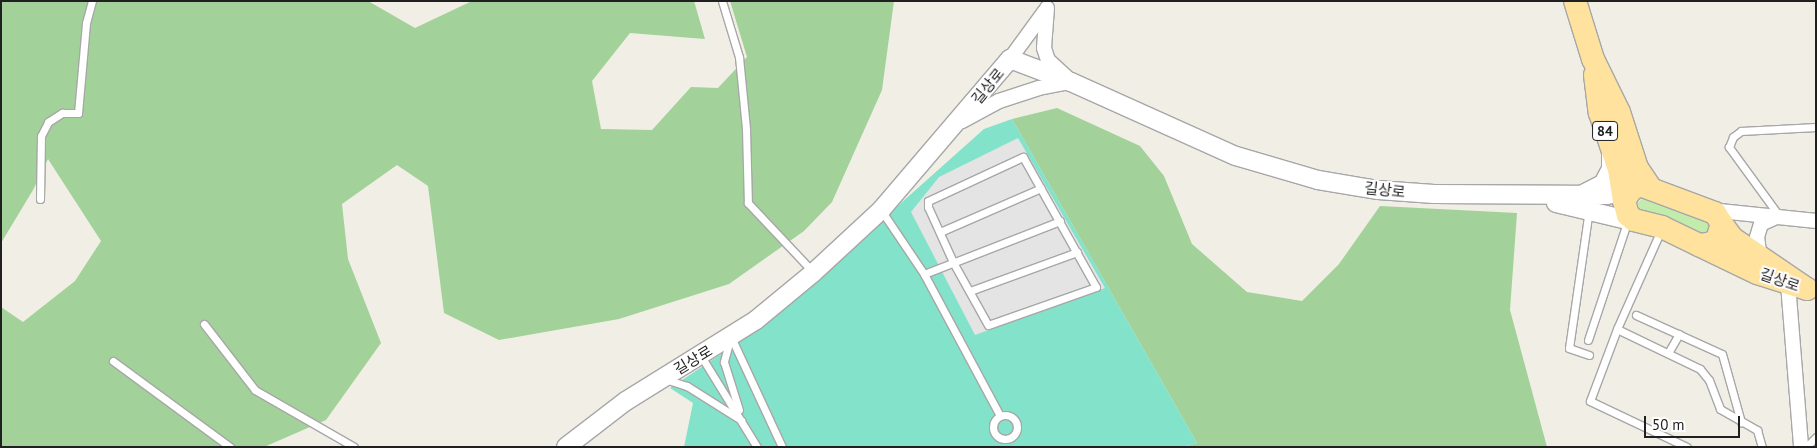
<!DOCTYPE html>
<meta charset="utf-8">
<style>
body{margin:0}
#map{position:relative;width:1817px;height:448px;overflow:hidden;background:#f1eee6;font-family:"PT Sans","Noto Sans KR",sans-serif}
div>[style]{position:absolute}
.grass>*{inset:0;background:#c2ecab}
.forest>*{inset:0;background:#a2d199}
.pitch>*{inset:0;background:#82e2ca}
.parking>*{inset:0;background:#e4e4e4}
.roads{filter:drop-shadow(1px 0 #a7a7a7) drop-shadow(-1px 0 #a7a7a7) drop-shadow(0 1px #a7a7a7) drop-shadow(0 -1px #a7a7a7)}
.service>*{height:7px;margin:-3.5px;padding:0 3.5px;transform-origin:3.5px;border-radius:3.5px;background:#fff}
.service>.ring{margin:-3.5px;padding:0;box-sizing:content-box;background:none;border:7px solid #fff;border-radius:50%}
.minor>*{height:14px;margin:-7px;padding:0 7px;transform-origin:7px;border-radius:7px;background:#fff}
.tertiary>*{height:18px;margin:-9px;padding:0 9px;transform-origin:9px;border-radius:9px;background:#fff}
.primary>*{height:22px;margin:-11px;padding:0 11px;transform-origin:11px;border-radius:11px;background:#fee29d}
span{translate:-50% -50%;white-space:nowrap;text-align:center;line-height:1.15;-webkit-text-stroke:4px #fff;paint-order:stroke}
.shield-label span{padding:1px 4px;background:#fff;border:1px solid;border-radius:4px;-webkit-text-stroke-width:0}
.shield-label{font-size:14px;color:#202020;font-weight:700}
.street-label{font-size:15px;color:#202020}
.frame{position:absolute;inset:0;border:2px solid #202020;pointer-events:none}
.scale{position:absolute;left:1644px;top:416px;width:96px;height:22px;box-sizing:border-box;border:2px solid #202020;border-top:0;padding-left:6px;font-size:15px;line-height:18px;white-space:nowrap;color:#202020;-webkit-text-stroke:4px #fff;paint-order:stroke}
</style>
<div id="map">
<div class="grass">
<div style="clip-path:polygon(1643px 197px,1704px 217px,1710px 225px,1708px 231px,1702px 234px,1639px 210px,1638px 203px)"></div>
</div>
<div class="forest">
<div style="clip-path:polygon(1px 1px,368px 1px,415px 28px,472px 1px,694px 1px,705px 39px,630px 33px,592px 81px,601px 129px,652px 130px,691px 87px,718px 88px,747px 57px,730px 1px,894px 1px,882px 90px,832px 202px,804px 231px,729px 284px,619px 319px,499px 340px,444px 313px,428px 186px,397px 165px,342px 204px,348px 259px,381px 343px,326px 420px,264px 447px,1px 447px,1px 307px,23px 322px,75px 281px,101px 241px,48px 159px,33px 190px,1px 243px)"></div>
<div style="clip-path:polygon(1057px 108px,1140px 146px,1164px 176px,1192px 244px,1247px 292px,1302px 301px,1339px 264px,1380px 206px,1517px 213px,1510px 310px,1547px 447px,1183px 447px,1197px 443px,1012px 119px)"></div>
</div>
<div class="pitch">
<div style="clip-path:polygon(1012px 119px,1197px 443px,1183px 447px,684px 447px,693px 403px,670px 388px,762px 327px,984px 129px)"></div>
</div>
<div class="parking">
<div style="clip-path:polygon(1018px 138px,1105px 288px,975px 335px,911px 212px,939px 177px)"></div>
</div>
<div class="roads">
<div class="service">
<div style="left:722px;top:1px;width:59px;rotate:73.1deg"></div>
<div style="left:739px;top:57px;width:72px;rotate:84.4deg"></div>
<div style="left:746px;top:129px;width:74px;rotate:88.5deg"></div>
<div style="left:748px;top:203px;width:95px;rotate:46.7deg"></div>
<div style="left:1023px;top:157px;width:149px;rotate:60.7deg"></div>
<div style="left:1096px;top:287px;width:114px;rotate:160.6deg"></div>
<div style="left:988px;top:325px;width:72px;rotate:-119.1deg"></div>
<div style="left:953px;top:262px;width:60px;rotate:-114.4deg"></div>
<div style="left:928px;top:207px;width:6px;rotate:-90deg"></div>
<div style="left:928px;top:201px;width:105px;rotate:-24.9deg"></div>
<div style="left:40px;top:199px;width:63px;rotate:-89.1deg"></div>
<div style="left:41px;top:136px;width:16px;rotate:-63deg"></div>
<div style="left:48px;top:122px;width:17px;rotate:-33deg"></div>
<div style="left:62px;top:113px;width:16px"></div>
<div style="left:78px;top:113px;width:90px;rotate:-84.9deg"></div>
<div style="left:86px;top:23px;width:23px;rotate:-75deg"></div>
<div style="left:881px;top:210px;width:77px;rotate:56.1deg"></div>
<div style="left:924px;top:274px;width:161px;rotate:61.8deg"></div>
<div style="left:1780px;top:217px;width:87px;rotate:-126.1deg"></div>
<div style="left:1729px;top:147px;width:11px;rotate:-68deg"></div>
<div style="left:1733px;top:137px;width:10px;rotate:-37deg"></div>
<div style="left:1741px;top:131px;width:75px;rotate:-3.1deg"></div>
<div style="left:1661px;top:230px;width:108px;rotate:114deg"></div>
<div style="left:1617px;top:329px;width:77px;rotate:110.6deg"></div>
<div style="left:1590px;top:401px;width:107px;rotate:25.4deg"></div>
<div style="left:940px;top:232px;width:110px;rotate:-23.5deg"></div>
<div style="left:924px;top:274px;width:146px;rotate:-21.3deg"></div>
<div style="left:970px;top:291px;width:114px;rotate:-20deg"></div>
<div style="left:1636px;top:315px;width:94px;rotate:24.4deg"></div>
<div style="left:1722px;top:354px;width:71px;rotate:74.4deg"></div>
<div style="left:204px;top:324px;width:83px;rotate:52.3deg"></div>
<div style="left:255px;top:390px;width:114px;rotate:29.9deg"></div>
<div style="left:1617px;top:329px;width:92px;rotate:25.7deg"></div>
<div style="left:1700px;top:369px;width:14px;rotate:51deg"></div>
<div style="left:1709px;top:380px;width:31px;rotate:69deg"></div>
<div style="left:1720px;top:409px;width:43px;rotate:29.6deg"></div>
<div style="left:1757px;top:430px;width:18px;rotate:74deg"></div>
<div style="left:731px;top:337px;width:121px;rotate:65.1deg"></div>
<div style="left:730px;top:339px;width:24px;rotate:105deg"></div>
<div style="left:724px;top:362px;width:50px;rotate:72.6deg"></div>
<div style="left:1588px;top:340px;width:126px;rotate:-71.6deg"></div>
<div style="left:1668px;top:353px;width:22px;rotate:-60deg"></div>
<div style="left:1589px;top:355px;width:21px;rotate:-161deg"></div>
<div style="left:1569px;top:348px;width:139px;rotate:-81.8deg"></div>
<div style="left:701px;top:356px;width:107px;rotate:58.4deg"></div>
<div style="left:113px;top:361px;width:145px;rotate:36.3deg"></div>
<div style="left:668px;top:380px;width:20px;rotate:18deg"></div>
<div style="left:687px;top:386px;width:64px;rotate:32.2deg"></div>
<div class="ring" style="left:993px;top:415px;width:17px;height:17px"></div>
<div style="left:1806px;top:447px;width:14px;rotate:-45deg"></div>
</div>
<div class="minor">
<div style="left:1047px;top:8px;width:40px;rotate:94.3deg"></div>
<div style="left:1044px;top:48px;width:13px;rotate:72deg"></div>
<div style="left:1048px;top:60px;width:26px;rotate:43deg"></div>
<div style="left:1010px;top:59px;width:59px;rotate:-53.9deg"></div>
<div style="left:962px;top:121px;width:42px;rotate:-28.4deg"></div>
<div style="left:999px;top:101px;width:42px;rotate:-18deg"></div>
<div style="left:1039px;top:88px;width:33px;rotate:-11deg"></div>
<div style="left:1710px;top:210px;width:107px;rotate:5.9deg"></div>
<div style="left:1765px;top:257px;width:8px;rotate:-135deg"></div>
<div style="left:1759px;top:251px;width:14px;rotate:-98deg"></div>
<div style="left:1757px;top:237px;width:14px;rotate:-73deg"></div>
<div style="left:1761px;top:224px;width:17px;rotate:-25deg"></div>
<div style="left:1788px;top:284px;width:164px;rotate:85.4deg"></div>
</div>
<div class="tertiary">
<div style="left:1583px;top:194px;width:22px;rotate:-27deg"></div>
<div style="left:1603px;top:184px;width:17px;rotate:-62deg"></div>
<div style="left:1611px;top:169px;width:17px;rotate:-90deg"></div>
<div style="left:1556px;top:203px;width:86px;rotate:13.4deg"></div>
<div style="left:566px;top:447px;width:76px;rotate:-37.5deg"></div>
<div style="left:626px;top:401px;width:153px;rotate:-31.9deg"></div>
<div style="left:756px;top:320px;width:74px;rotate:-39.5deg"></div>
<div style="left:813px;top:273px;width:93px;rotate:-42.8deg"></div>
<div style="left:881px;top:210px;width:199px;rotate:-49.5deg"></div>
<div style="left:1010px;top:59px;width:65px;rotate:20.7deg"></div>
<div style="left:1071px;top:82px;width:181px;rotate:24.2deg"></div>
<div style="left:1236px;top:156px;width:85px;rotate:16.3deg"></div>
<div style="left:1318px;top:180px;width:61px;rotate:9.5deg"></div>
<div style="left:1378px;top:190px;width:56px;rotate:4.1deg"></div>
<div style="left:1434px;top:194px;width:173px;rotate:0.3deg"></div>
<div style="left:1607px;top:195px;width:25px;rotate:-12deg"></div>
</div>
<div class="primary">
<div style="left:1575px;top:1px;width:61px;rotate:72.8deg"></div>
<div style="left:1593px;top:59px;width:59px;rotate:63.9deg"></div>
<div style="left:1619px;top:112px;width:59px;rotate:72.2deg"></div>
<div style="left:1637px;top:168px;width:25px;rotate:56deg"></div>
<div style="left:1595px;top:75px;width:38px;rotate:83deg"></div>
<div style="left:1600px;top:113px;width:59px;rotate:71.3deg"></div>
<div style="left:1619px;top:169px;width:32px;rotate:81deg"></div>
<div style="left:1640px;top:185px;width:80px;rotate:20.5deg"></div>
<div style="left:1715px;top:213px;width:13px;rotate:58deg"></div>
<div style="left:1722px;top:224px;width:16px;rotate:108deg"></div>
<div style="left:1717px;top:239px;width:6px;rotate:141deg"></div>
<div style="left:1712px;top:243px;width:13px;rotate:171deg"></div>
<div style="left:1699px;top:245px;width:41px;rotate:-154.1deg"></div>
<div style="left:1662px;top:227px;width:29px;rotate:-166deg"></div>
<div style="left:1634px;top:220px;width:8px;rotate:-140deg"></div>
<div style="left:1628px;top:215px;width:15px;rotate:-106deg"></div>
<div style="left:1624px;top:201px;width:13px;rotate:-58deg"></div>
<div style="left:1631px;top:190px;width:10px;rotate:-29deg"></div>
<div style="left:1699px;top:245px;width:64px;rotate:25.8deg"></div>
<div style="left:1757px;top:273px;width:52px;rotate:17.7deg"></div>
<div style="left:1807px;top:289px;width:91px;rotate:-145.8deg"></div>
<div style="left:1732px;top:238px;width:17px;rotate:-126deg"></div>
</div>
</div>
<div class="shield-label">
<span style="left:1605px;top:131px">84</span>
</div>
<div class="street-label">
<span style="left:988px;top:86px;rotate:-51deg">길상로</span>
<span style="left:1385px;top:190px;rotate:6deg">길상로</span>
<span style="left:1780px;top:280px;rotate:19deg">길상로</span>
<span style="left:693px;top:360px;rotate:-31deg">길상로</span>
</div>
<div class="frame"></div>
<div class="scale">50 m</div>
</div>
